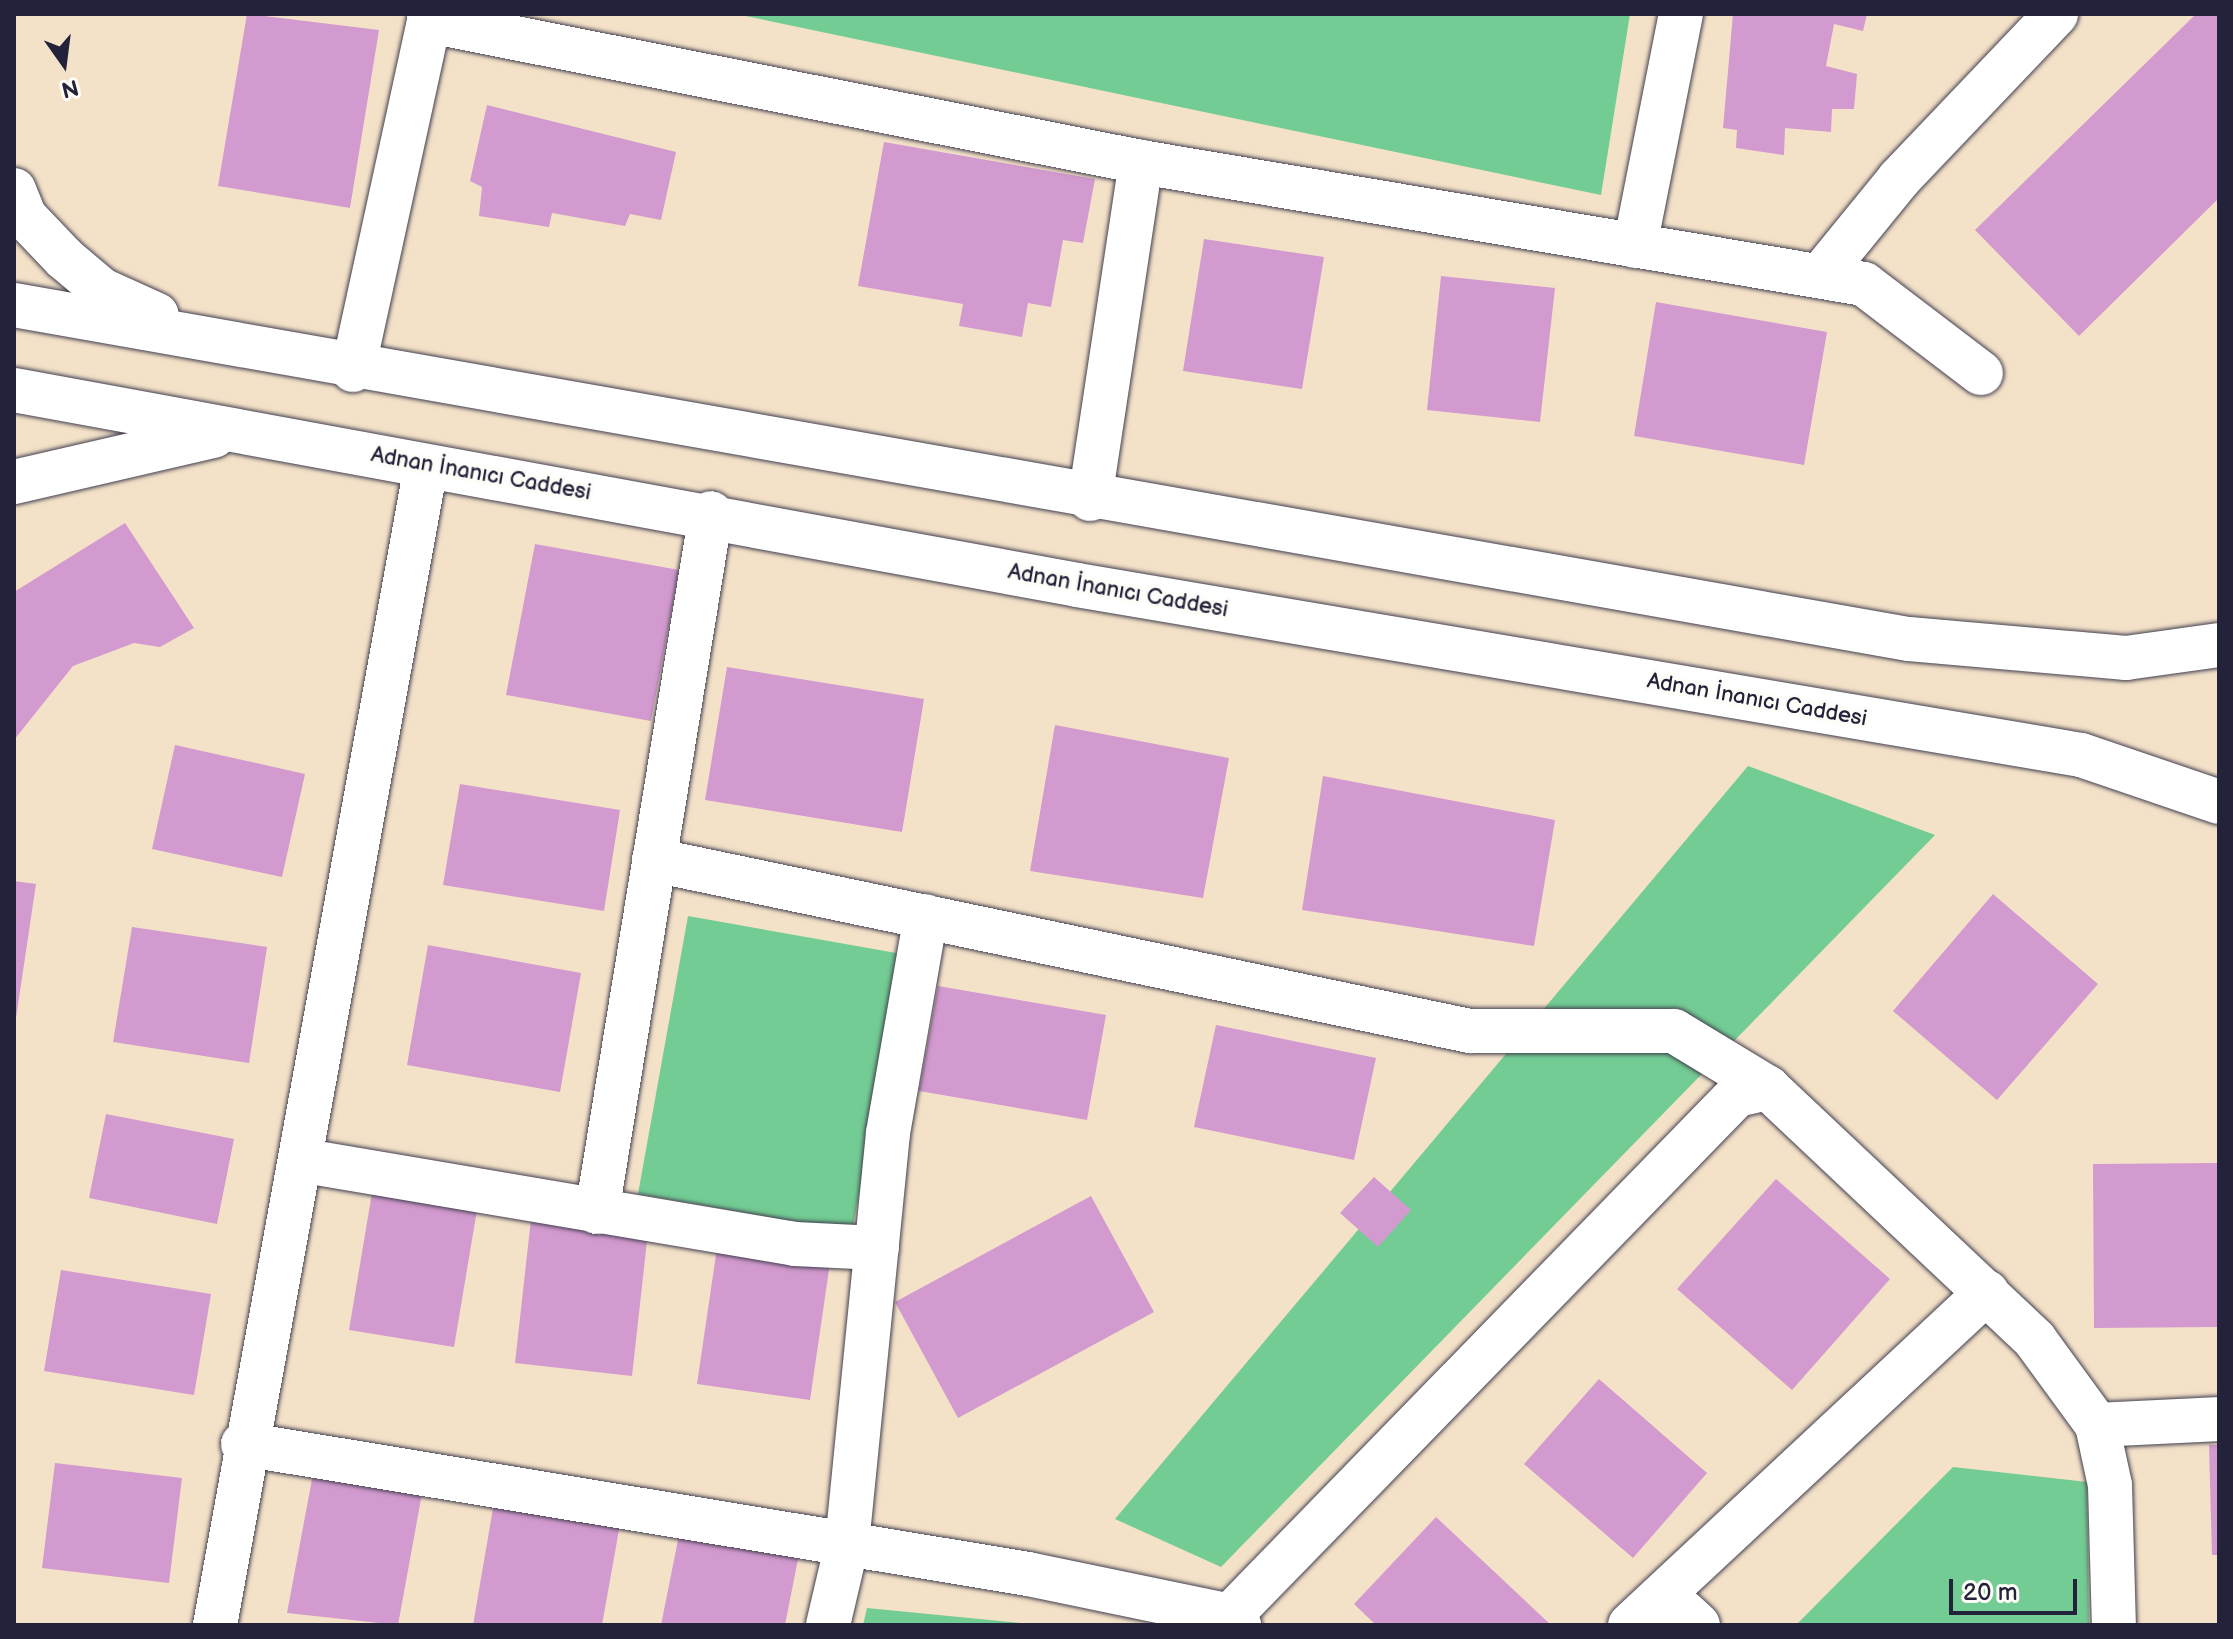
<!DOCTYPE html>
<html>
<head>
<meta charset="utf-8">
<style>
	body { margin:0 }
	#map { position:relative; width:2233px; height:1639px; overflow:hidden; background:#f4e2c8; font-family:"Balsamiq Sans",sans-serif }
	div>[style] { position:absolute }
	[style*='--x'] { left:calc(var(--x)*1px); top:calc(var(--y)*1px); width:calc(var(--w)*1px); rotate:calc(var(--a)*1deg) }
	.green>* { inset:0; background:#73cc93 }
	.building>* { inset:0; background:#d29ace }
	.roads { filter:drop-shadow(0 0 2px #423f50) drop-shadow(0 0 2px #423f50) }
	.street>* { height:44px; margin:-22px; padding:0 22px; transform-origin:22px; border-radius:22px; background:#fff }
	.secondary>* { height:44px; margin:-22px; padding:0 22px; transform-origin:22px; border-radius:22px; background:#fff }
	span { translate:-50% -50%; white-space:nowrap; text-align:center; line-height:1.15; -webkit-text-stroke:7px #fdfcf7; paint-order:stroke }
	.street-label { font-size:22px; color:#22223b }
	.frame { position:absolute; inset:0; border:16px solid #22223b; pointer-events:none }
	.north { position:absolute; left:24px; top:24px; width:80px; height:80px; -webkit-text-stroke:6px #fdfcf7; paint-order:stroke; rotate:166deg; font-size:22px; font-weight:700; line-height:32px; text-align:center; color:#22223b }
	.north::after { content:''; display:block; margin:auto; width:28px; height:36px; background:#22223b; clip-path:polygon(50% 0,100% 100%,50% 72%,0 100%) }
	.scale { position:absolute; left:1949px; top:1579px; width:128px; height:36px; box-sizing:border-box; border:4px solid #22223b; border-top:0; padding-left:10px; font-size:24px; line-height:28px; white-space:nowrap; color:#22223b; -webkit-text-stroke:6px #fdfcf7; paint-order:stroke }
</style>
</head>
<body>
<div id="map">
	<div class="green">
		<i style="clip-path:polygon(736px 14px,1630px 14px,1601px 195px)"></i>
		<i style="clip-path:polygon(1748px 766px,1935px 835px,1221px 1567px,1115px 1519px)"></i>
		<i style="clip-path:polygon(688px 916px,902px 954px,852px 1232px,638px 1194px)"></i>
		<i style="clip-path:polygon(1953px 1467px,2087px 1482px,2089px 1625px,1796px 1625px)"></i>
		<i style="clip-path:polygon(867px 1608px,1042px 1625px,863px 1625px)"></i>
	</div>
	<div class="building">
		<i style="clip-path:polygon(247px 14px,379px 30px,350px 208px,218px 186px)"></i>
		<i style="clip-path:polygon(1733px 14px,1867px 14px,1863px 31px,1834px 24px,1826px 66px,1857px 74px,1854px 109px,1832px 109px,1831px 132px,1785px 128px,1784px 155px,1736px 148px,1737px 130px,1723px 128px)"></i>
		<i style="clip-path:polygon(2196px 14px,2219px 14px,2219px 198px,2079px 336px,1975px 230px)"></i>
		<i style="clip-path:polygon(487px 105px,676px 152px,661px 220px,630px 214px,625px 226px,552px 213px,549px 227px,479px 216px,482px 187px,470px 181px)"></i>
		<i style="clip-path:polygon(884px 142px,1095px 179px,1083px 243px,1063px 240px,1051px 307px,1028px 303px,1022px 337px,959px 326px,963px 304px,858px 286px)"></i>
		<i style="clip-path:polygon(1204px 239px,1324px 257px,1302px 389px,1183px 371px)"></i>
		<i style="clip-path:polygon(1441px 276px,1555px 288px,1540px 422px,1427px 410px)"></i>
		<i style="clip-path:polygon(1656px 302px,1827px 332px,1804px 465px,1634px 436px)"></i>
		<i style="clip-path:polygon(125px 523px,194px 628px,160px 647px,134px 643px,73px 666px,14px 740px,14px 592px)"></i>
		<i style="clip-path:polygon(535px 544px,679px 570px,651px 721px,506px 695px)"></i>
		<i style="clip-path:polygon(727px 667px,924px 699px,902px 832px,705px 800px)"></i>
		<i style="clip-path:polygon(1055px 725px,1229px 758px,1203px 898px,1030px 871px)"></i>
		<i style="clip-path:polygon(175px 745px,305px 774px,282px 877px,152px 849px)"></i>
		<i style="clip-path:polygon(1323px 776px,1555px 820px,1534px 946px,1302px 910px)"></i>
		<i style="clip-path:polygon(460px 784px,620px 810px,604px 911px,443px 885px)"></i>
		<i style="clip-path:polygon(14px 881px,36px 884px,16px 1018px,14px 1018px)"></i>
		<i style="clip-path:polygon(1993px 894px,2098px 984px,1997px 1100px,1893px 1011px)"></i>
		<i style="clip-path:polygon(132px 927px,267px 947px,249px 1063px,113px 1042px)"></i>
		<i style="clip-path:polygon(428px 945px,581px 973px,560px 1092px,407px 1065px)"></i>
		<i style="clip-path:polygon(938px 986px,1106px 1015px,1087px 1120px,919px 1091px)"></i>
		<i style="clip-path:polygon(1216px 1025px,1376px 1058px,1354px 1160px,1194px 1127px)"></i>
		<i style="clip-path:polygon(106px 1114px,234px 1139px,217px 1224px,89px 1198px)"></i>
		<i style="clip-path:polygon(2219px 1163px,2219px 1327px,2094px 1328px,2093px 1164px)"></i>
		<i style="clip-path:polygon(1374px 1177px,1411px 1210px,1378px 1247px,1340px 1213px)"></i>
		<i style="clip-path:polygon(1776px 1179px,1890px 1279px,1792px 1390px,1677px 1289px)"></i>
		<i style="clip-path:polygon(374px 1181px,479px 1198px,454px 1347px,349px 1330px)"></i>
		<i style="clip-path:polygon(1091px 1196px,1154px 1312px,958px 1418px,895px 1302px)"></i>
		<i style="clip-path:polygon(532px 1210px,649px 1223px,632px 1376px,515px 1363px)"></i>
		<i style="clip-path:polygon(718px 1241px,831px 1256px,810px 1400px,697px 1384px)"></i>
		<i style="clip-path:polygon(61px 1270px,211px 1294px,194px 1395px,44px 1371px)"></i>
		<i style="clip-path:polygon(1599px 1379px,1707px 1473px,1633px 1558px,1524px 1464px)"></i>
		<i style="clip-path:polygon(2209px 1445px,2219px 1445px,2219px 1555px,2212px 1555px)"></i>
		<i style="clip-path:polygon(316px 1458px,425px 1477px,398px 1625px,287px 1613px)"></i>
		<i style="clip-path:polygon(55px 1463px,182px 1478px,169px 1583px,42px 1568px)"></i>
		<i style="clip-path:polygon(496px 1491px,622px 1513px,602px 1625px,473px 1625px)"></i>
		<i style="clip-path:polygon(1436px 1517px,1551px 1625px,1376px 1625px,1354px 1604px)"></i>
		<i style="clip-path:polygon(681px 1525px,800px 1549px,785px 1625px,661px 1625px)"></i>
	</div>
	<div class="roads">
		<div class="street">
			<i style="--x:1635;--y:246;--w:237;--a:-78.8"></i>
			<i style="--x:1820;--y:276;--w:125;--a:-50.8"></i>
			<i style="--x:1899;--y:179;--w:228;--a:-46.4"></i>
			<i style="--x:353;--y:370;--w:357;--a:-77.7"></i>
			<i style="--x:429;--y:21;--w:726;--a:11.2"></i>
			<i style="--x:1141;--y:162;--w:733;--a:9.58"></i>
			<i style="--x:1864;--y:284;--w:147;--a:37.3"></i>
			<i style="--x:1090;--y:499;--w:341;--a:-81.4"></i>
			<i style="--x:654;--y:860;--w:834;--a:11.84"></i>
			<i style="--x:1470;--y:1031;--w:204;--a:0"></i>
			<i style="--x:1674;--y:1031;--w:110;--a:31.2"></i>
			<i style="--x:305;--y:1161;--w:497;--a:9.6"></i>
			<i style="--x:795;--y:1244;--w:82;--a:2.8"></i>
			<i style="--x:597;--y:1212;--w:708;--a:-80.74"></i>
			<i style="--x:2097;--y:1425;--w:122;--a:-2.8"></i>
			<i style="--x:243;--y:1444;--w:796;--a:9.4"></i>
			<i style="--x:1028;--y:1574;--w:206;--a:11.7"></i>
			<i style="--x:1230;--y:1616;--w:13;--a:45"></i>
			<i style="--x:1664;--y:1594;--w:46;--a:42.4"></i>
			<i style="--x:215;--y:1625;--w:1178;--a:-79.68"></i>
			<i style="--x:828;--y:1625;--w:83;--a:-76.8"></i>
			<i style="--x:847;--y:1544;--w:413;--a:-84.3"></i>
			<i style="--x:888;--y:1133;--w:220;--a:-80.1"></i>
			<i style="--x:1221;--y:1625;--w:740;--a:-45.77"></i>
			<i style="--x:1737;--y:1095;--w:32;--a:-13"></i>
			<i style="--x:1768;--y:1088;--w:367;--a:43.3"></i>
			<i style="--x:2035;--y:1340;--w:105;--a:53.9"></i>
			<i style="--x:2097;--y:1425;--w:61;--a:77.8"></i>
			<i style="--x:2110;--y:1485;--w:140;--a:88.4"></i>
			<i style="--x:1630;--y:1625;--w:488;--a:-43"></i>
		</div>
		<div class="secondary">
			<i style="--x:14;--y:190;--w:29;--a:68"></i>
			<i style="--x:25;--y:217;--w:57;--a:46.4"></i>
			<i style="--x:64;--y:258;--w:50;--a:40.1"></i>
			<i style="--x:102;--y:290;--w:60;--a:24.4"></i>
			<i style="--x:14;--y:305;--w:1924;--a:10"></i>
			<i style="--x:1909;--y:639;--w:218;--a:5"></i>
			<i style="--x:2126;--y:658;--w:94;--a:-8"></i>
			<i style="--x:14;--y:390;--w:1081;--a:10.39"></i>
			<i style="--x:1077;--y:585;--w:1018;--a:9.61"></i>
			<i style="--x:2081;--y:755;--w:146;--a:18.8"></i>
			<i style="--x:14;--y:482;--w:205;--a:-13"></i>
		</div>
	</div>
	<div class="street-label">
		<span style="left:481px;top:474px;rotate:10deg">Adnan İnanıcı Caddesi</span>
		<span style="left:1118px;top:591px;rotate:10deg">Adnan İnanıcı Caddesi</span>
		<span style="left:1757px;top:700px;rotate:10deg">Adnan İnanıcı Caddesi</span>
	</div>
	<div class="frame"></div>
	<div class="north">N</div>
	<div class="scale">20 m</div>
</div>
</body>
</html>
